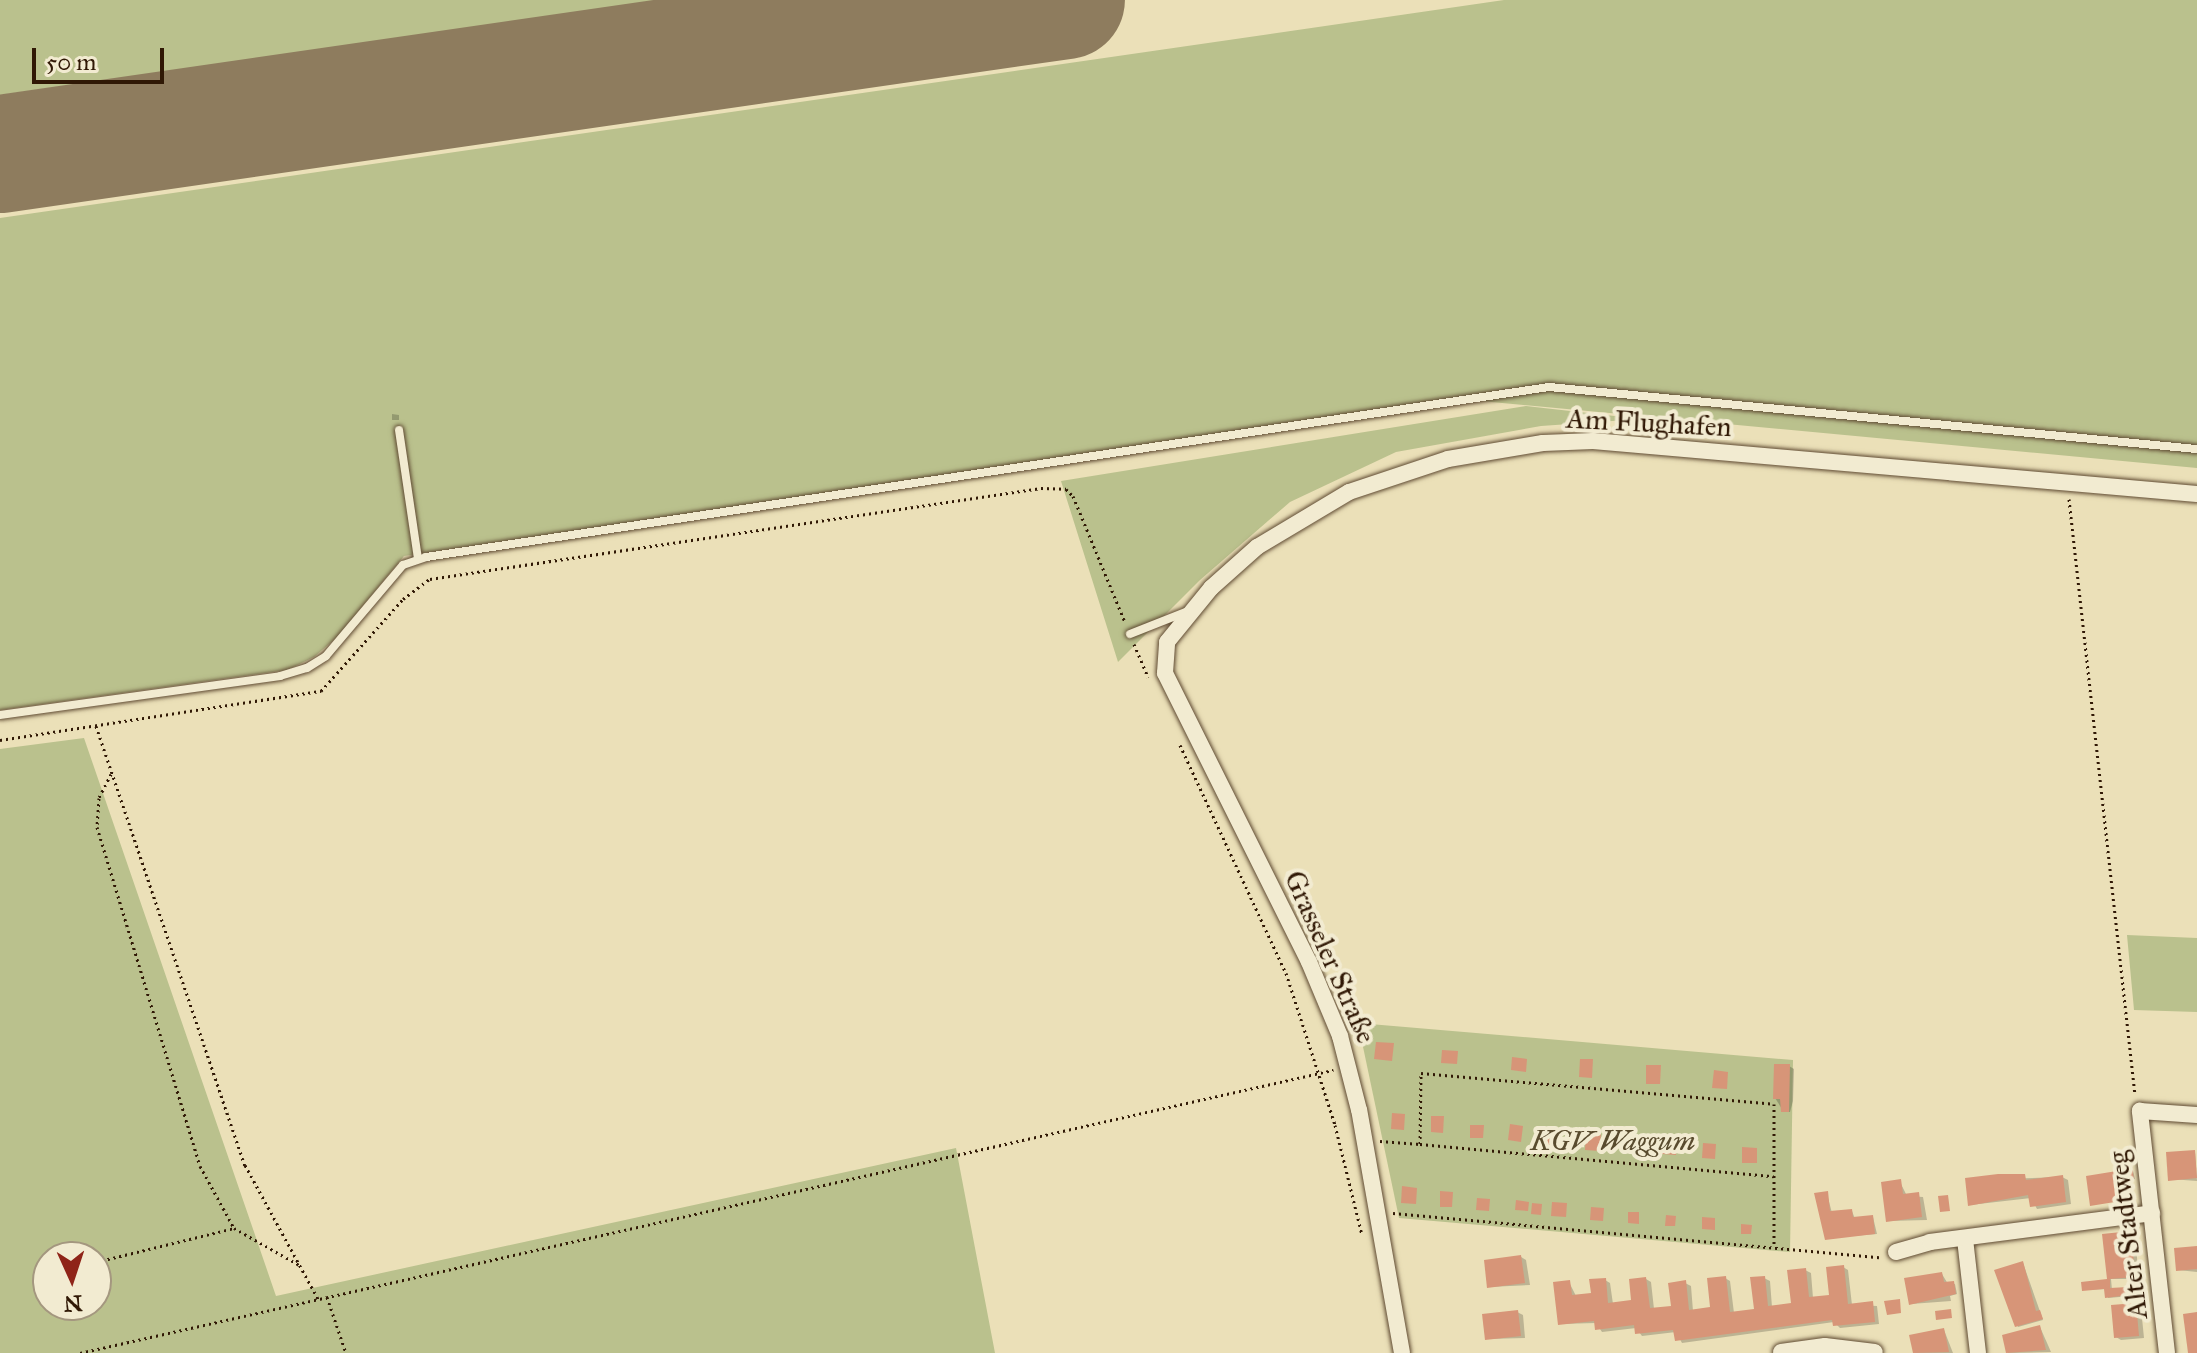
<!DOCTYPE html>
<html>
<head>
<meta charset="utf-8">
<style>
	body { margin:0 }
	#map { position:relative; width:2197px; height:1353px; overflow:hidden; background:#ebe0b8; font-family:"IM FELL Great Primer",serif }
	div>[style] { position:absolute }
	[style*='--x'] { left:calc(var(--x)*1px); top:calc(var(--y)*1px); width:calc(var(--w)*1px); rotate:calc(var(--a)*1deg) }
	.green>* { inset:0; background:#bac18d }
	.shadow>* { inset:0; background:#0003 }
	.runway>* { height:118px; margin:-59px; padding:0 59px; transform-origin:59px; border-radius:59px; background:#8e7c5e }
	.building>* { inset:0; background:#d79578 }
	.path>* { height:3px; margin-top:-1.5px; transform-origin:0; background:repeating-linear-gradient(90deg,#301805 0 2px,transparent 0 6px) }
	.roads { filter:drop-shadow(0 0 2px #5f4a32) drop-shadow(0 0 2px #5f4a32) }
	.service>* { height:8px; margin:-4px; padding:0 4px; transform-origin:4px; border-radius:4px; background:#f2ebd1 }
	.minor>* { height:16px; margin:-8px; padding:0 8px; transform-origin:8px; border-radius:8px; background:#f2ebd1 }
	span { translate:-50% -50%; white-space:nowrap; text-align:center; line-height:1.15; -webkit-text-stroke:8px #f2ebd1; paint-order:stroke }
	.street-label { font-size:28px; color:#301805 }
	.park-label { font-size:28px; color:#594b2e; font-style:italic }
	.north { position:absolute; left:32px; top:1241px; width:80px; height:80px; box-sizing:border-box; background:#f2ebd1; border:2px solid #a4977f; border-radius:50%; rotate:177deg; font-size:22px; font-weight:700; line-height:32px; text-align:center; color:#301805 }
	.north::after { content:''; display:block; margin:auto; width:28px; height:36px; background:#8f2418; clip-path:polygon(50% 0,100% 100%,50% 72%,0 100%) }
	.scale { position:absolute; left:32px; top:48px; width:132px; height:36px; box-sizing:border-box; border:4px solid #301805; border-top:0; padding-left:10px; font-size:24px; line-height:28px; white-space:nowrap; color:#301805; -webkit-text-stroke:6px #f2ebd1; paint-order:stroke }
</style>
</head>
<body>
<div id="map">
	<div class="green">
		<i style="clip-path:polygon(0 0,665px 0,0 95px)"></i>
		<i style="clip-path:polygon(1504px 0,2197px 0,2197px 468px,1460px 399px,404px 556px,336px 638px,314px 657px,287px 670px,0 710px,0 218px)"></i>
		<i style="clip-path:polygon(1526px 406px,1641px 419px,1541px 426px,1396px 452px,1290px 502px,1200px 580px,1118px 662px,1061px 481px)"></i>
		<i style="clip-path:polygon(evenodd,84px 738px,276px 1296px,956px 1148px,995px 1353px,0 1353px,0 749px,84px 738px,48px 1257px,96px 1257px,96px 1305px,48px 1305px,48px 1257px)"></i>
		<i style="clip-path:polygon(2127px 935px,2197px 938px,2197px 1012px,2134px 1010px)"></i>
		<i style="clip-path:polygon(1358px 1023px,1793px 1060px,1790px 1252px,1399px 1218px)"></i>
	</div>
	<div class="shadow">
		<i style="clip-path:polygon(392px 414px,399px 415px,399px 420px,392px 420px)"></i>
		<i style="clip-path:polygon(1789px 1066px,1794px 1069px,1793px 1101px,1790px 1112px,1784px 1112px,1775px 1098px)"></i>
		<i style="clip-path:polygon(2195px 1152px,2197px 1181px,2170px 1179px)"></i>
		<i style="clip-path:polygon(2131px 1162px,2135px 1179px,2126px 1181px,2128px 1200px,2092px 1204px)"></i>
		<i style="clip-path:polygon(2062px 1177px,2068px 1180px,2071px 1204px,2037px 1209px,2031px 1198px,1970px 1205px,1967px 1180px)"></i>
		<i style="clip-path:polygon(1900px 1182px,1907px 1196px,1923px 1197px,1927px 1220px,1888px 1221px)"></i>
		<i style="clip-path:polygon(1827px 1194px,1832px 1213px,1852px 1211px,1855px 1219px,1873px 1217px,1877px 1234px,1826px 1238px)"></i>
		<i style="clip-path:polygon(2130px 1233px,2135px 1236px,2139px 1279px,2111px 1279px,2112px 1290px,2128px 1289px,2131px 1296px,2108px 1298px,2106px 1289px,2084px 1290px,2109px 1281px)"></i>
		<i style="clip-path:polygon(2197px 1248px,2197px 1272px,2178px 1270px)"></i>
		<i style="clip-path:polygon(1521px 1257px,1526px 1260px,1530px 1285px,1489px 1287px)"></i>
		<i style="clip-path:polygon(2023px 1263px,2043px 1320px,2018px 1327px,1997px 1271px)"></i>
		<i style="clip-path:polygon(1843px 1267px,1848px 1270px,1852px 1305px,1877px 1306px,1879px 1324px,1840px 1328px,1834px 1322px,1682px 1343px,1676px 1332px,1642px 1336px,1636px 1328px,1602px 1332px,1596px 1323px,1560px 1324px,1569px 1282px,1576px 1296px,1593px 1295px,1605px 1280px,1610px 1283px,1613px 1304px,1633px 1302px,1646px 1279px,1651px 1282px,1654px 1309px,1673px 1307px,1685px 1283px,1691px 1286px,1693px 1311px,1712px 1309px,1725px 1278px,1730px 1281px,1734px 1313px,1756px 1311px,1764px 1278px,1770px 1281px,1772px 1307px,1793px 1305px,1805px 1270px,1811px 1273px,1813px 1298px,1831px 1296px)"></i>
		<i style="clip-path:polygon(1942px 1274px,1948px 1284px,1955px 1284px,1957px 1294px,1950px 1296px,1951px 1301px,1911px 1304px)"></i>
		<i style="clip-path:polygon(2136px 1305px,2141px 1308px,2144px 1338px,2121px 1340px,2116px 1337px)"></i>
		<i style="clip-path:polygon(1517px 1312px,1523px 1315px,1525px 1338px,1487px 1339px)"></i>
		<i style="clip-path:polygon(2040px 1327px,2051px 1352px,2008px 1353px,2004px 1336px)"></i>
		<i style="clip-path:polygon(1944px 1330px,1953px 1353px,1915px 1353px,1912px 1336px)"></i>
	</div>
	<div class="runway">
		<i style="--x:0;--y:154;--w:1077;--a:-8.22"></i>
	</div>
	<div class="building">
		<i style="clip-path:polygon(1376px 1042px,1394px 1043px,1392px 1061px,1374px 1059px)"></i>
		<i style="clip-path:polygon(1442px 1050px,1458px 1051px,1457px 1064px,1441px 1063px)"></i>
		<i style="clip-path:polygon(1512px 1057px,1527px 1059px,1526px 1072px,1511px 1070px)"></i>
		<i style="clip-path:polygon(1580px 1059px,1593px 1059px,1592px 1078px,1579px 1077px)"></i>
		<i style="clip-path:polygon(1774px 1064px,1790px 1064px,1789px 1112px,1781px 1112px,1780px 1099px,1773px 1099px)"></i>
		<i style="clip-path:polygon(1646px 1065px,1661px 1065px,1660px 1084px,1646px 1084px)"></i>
		<i style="clip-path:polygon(1714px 1070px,1728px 1072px,1727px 1089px,1712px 1088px)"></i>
		<i style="clip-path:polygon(1392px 1113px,1405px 1114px,1404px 1130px,1391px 1129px)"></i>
		<i style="clip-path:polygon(1431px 1116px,1444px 1116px,1443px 1133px,1431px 1132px)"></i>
		<i style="clip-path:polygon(1510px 1124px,1523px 1126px,1521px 1142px,1508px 1140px)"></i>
		<i style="clip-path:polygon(1470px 1125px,1484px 1125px,1483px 1138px,1470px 1138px)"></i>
		<i style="clip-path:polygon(1547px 1129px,1560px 1129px,1560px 1146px,1547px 1145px)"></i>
		<i style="clip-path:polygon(1586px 1130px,1601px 1131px,1600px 1151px,1585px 1150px)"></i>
		<i style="clip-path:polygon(1626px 1136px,1639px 1137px,1638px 1152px,1625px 1151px)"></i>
		<i style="clip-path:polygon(1663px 1139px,1677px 1140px,1676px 1155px,1662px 1154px)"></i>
		<i style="clip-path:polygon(1703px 1143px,1716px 1144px,1715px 1159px,1702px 1158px)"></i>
		<i style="clip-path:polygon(1742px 1147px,1757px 1148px,1757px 1163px,1742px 1163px)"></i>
		<i style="clip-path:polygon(2195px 1150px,2197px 1178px,2168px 1181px,2166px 1152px)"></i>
		<i style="clip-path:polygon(2131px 1160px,2134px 1179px,2124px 1180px,2127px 1200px,2090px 1206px,2086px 1176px,2123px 1170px,2122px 1161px)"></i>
		<i style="clip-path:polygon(1998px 1174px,2025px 1174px,2026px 1180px,2063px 1175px,2066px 1202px,2030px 1207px,2028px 1195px,1968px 1206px,1965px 1178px)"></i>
		<i style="clip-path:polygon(1901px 1179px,1903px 1194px,1919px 1192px,1922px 1217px,1886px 1222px,1881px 1182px)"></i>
		<i style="clip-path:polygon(1402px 1186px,1417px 1188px,1416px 1204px,1401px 1203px)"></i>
		<i style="clip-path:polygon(1440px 1191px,1453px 1192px,1452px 1207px,1440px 1207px)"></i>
		<i style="clip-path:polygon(1828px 1191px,1830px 1211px,1852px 1209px,1853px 1217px,1873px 1215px,1875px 1234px,1825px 1240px,1814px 1193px)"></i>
		<i style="clip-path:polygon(1948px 1195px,1950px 1211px,1940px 1212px,1938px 1196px)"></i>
		<i style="clip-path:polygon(1477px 1198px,1490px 1199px,1489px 1211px,1476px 1210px)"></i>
		<i style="clip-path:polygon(1516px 1200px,1529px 1202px,1528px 1211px,1515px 1210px)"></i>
		<i style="clip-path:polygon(1552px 1202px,1567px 1203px,1566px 1217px,1551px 1216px)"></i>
		<i style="clip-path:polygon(1532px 1203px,1542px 1204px,1541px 1215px,1531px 1214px)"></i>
		<i style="clip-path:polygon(1591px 1207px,1604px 1208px,1603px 1221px,1590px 1220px)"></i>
		<i style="clip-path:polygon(1628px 1212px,1639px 1212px,1639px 1224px,1628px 1223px)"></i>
		<i style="clip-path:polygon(1666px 1215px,1676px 1216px,1675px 1226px,1665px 1226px)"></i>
		<i style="clip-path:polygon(1702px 1217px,1715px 1218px,1715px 1230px,1702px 1229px)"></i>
		<i style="clip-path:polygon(1741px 1224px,1752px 1225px,1751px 1234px,1741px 1234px)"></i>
		<i style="clip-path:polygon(2131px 1231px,2135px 1277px,2110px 1279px,2110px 1288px,2128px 1287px,2129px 1295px,2105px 1298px,2104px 1289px,2082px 1291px,2081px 1282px,2107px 1279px,2102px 1234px)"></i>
		<i style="clip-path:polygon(2197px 1246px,2197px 1269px,2176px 1271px,2174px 1248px)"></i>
		<i style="clip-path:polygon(1521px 1255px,1525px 1283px,1487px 1288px,1484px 1260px)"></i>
		<i style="clip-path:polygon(2023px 1261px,2036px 1311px,2040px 1310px,2043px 1319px,2015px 1327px,1994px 1270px)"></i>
		<i style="clip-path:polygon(1844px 1265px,1848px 1304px,1873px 1301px,1875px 1322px,1833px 1326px,1832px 1320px,1675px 1341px,1673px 1330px,1635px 1334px,1634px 1325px,1595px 1330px,1594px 1321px,1558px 1325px,1553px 1282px,1570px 1280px,1572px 1295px,1591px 1293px,1589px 1279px,1606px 1278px,1608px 1303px,1631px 1300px,1629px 1279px,1646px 1277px,1650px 1308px,1671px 1306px,1668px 1283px,1686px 1280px,1689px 1310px,1710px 1307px,1707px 1278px,1726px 1276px,1730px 1312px,1754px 1309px,1750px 1277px,1765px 1276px,1768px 1306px,1791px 1303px,1787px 1270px,1806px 1268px,1809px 1297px,1829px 1295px,1826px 1267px)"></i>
		<i style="clip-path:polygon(1942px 1272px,1944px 1282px,1954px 1281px,1956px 1294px,1909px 1305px,1904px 1278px)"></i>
		<i style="clip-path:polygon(1900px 1299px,1901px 1313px,1887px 1315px,1884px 1301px)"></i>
		<i style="clip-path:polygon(2136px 1303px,2139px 1336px,2114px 1338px,2111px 1305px)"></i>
		<i style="clip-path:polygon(1951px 1309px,1952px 1318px,1936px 1320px,1935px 1311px)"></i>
		<i style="clip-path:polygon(1518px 1310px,1521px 1336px,1485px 1340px,1482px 1314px)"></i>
		<i style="clip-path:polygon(2197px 1312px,2197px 1353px,2188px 1353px,2183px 1314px)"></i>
		<i style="clip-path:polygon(2040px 1325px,2046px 1350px,2006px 1353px,2002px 1335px)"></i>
		<i style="clip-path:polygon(1944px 1328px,1949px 1352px,1913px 1353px,1909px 1335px)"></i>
	</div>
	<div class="path">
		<i style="--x:2069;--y:499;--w:600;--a:83.68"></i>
		<i style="--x:1134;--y:644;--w:36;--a:67"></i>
		<i style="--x:96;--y:726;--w:464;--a:71.3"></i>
		<i style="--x:245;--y:1165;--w:153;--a:61.4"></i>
		<i style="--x:0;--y:740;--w:325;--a:-8.7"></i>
		<i style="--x:321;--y:691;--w:123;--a:-48.3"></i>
		<i style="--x:403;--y:599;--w:34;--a:-37"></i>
		<i style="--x:430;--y:579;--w:618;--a:-8.47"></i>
		<i style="--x:1041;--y:488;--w:25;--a:2"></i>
		<i style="--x:1066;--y:489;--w:10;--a:45"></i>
		<i style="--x:1073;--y:496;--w:136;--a:67.6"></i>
		<i style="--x:1180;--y:745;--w:251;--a:65.1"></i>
		<i style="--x:1286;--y:973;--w:160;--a:72.1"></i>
		<i style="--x:1335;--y:1125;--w:113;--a:76.2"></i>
		<i style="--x:111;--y:774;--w:27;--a:117"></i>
		<i style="--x:99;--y:798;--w:29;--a:94"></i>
		<i style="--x:97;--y:827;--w:354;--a:73.1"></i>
		<i style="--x:200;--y:1166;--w:71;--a:61.3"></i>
		<i style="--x:234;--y:1228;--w:75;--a:29.6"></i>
		<i style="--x:1380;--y:1141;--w:40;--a:4.3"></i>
		<i style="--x:1420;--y:1144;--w:71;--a:-89.2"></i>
		<i style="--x:1421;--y:1073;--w:354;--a:5"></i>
		<i style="--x:1774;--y:1104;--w:143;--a:90"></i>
		<i style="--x:1420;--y:1144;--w:355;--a:5.2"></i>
		<i style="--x:1393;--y:1213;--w:488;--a:5.2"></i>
		<i style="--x:96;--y:1262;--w:142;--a:-13.8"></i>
		<i style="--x:327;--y:1297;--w:59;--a:71.3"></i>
		<i style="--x:80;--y:1353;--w:1285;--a:-12.73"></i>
	</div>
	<div class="roads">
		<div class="service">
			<i style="--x:399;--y:430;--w:130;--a:81.6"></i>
			<i style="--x:1130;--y:634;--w:66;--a:-21.5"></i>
			<i style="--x:0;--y:715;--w:283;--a:-7.9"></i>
			<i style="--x:280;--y:676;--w:28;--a:-17"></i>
			<i style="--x:307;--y:668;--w:22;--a:-32"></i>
			<i style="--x:326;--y:656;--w:119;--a:-49.8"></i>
			<i style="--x:403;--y:565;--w:24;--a:-19"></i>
			<i style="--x:426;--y:557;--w:1136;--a:-8.61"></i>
			<i style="--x:1549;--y:387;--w:651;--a:5.47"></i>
		</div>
		<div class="minor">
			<i style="--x:1965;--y:1239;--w:115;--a:83.5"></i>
			<i style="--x:1896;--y:1252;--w:35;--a:-16"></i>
			<i style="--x:1930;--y:1242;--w:224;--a:-7.4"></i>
			<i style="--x:1781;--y:1352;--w:44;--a:-7.8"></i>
			<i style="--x:1825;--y:1346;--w:50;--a:6.8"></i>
			<i style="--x:1402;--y:1353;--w:247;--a:-100"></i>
			<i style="--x:1359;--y:1110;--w:76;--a:-104.4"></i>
			<i style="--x:1340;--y:1036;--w:80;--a:-112.7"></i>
			<i style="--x:1309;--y:962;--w:323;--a:-116.5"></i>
			<i style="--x:1165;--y:673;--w:31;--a:-86"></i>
			<i style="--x:1167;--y:642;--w:70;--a:-50.8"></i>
			<i style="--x:1211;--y:588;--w:62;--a:-41.7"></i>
			<i style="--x:1257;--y:547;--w:107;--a:-30.9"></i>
			<i style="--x:1349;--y:492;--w:104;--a:-18.4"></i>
			<i style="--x:1448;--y:459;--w:96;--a:-9.6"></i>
			<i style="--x:1543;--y:443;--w:50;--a:-2.3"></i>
			<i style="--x:1593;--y:441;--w:606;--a:5.01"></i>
			<i style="--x:2167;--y:1353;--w:244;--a:-96.4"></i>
			<i style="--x:2140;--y:1111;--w:57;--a:4"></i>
		</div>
	</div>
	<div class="street-label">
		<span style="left:1649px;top:423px;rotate:3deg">Am Flughafen</span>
		<span style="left:1330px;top:957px;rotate:66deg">Grasseler Straße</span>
		<span style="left:2128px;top:1235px;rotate:-97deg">Alter Stadtweg</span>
	</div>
	<div class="park-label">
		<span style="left:1613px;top:1141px">KGV Waggum</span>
	</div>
	<div class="north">N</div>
	<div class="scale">50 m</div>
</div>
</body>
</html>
